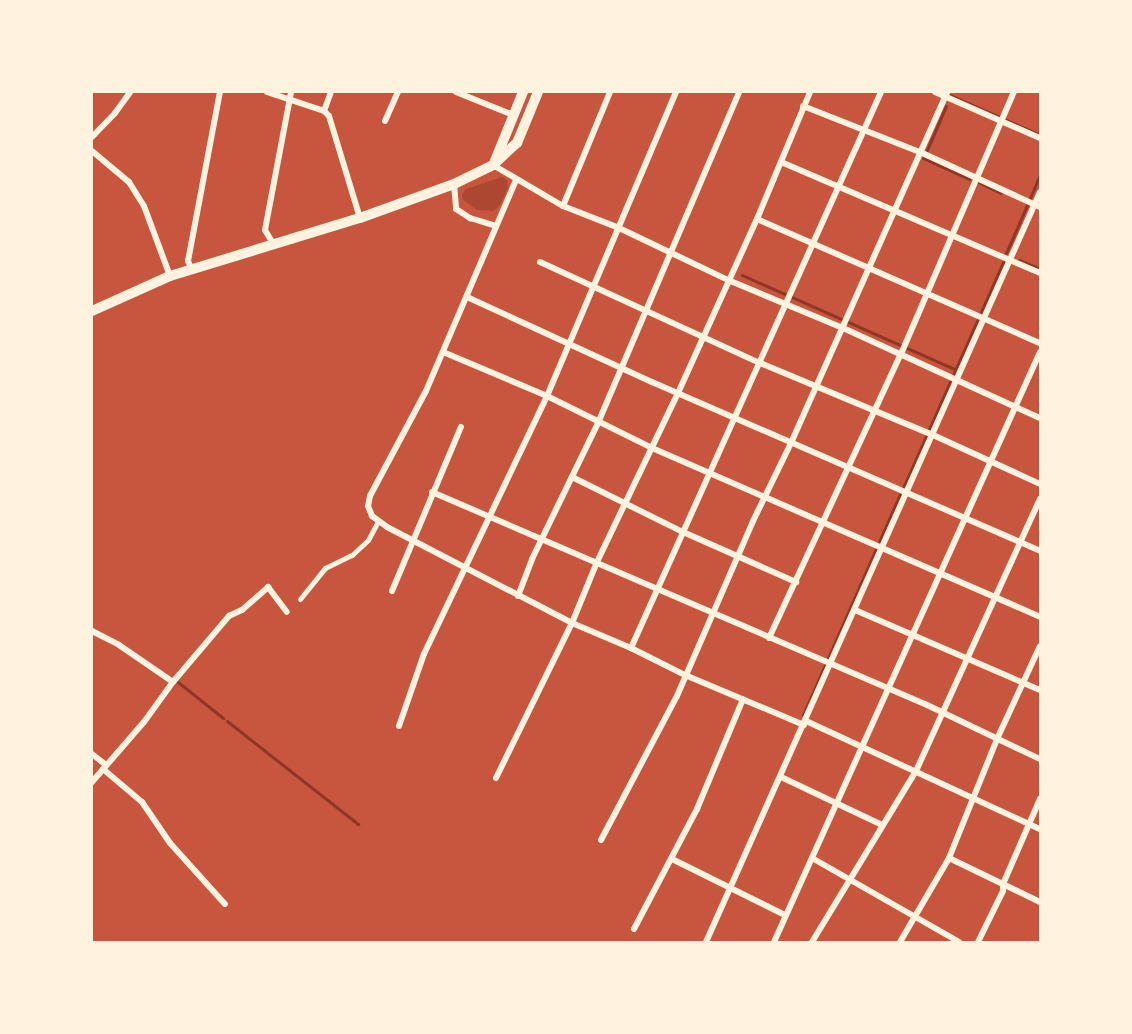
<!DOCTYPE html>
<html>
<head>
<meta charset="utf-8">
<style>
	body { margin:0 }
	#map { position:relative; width:1132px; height:1034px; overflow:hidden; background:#c8553d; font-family:Commissioner,sans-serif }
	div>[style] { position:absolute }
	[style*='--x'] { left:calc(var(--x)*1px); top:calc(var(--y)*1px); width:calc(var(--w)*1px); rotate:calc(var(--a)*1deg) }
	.green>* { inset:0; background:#ae4732 }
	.stream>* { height:3px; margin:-1.5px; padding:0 1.5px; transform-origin:1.5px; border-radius:1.5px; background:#8f3625 }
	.pedestrian>* { height:5px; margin:-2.5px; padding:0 2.5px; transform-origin:2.5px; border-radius:2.5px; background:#fff3e0 }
	.minor>* { height:6px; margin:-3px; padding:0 3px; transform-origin:3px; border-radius:3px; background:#fff3e0 }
	.primary>* { height:10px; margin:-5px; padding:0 5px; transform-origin:5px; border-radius:5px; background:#fff3e0 }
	span { translate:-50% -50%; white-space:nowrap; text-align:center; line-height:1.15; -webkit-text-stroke:6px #fff3e0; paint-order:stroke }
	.frame { position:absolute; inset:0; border:93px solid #fff3e0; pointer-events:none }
</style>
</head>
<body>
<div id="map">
	<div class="green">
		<i style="clip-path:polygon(502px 177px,507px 180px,508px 188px,500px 205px,494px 211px,477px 210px,462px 199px,462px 194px,466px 189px)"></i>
	</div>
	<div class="stream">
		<i style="--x:943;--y:92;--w:106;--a:23.9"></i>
		<i style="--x:927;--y:150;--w:48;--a:-66.6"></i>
		<i style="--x:923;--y:158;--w:51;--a:24.5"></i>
		<i style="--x:978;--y:182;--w:25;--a:26"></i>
		<i style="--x:1030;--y:198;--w:25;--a:-67"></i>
		<i style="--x:1006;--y:253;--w:55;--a:-66.3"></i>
		<i style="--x:1019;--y:260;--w:23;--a:23"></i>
		<i style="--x:742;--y:275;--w:232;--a:23.9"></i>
		<i style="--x:903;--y:488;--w:247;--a:-66.1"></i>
		<i style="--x:178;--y:682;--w:58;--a:38.7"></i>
		<i style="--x:803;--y:715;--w:241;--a:-66.3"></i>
		<i style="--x:227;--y:721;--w:167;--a:38.2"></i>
	</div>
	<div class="pedestrian">
		<i style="--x:300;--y:599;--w:40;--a:-51"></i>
		<i style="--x:325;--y:568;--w:30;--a:-26"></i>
		<i style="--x:352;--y:555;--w:22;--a:-43"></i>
		<i style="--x:368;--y:540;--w:21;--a:-62"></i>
	</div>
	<div class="minor">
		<i style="--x:267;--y:92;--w:60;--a:18.4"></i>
		<i style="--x:324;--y:111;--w:7;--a:45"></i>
		<i style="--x:329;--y:116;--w:107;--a:73.1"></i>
		<i style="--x:456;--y:92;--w:61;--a:22"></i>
		<i style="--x:935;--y:92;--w:115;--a:23.7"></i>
		<i style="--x:803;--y:106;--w:126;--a:21.5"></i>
		<i style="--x:920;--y:152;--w:132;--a:24.6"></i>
		<i style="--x:324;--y:111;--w:20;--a:-70"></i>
		<i style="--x:385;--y:121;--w:32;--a:-66"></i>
		<i style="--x:92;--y:137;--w:33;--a:-46"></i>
		<i style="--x:115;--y:113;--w:26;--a:-54"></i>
		<i style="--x:92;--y:151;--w:48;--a:40"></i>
		<i style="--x:129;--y:182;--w:28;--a:58"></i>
		<i style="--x:144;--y:206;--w:75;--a:69.6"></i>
		<i style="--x:781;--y:162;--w:282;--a:23.2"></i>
		<i style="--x:493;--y:165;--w:81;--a:30.4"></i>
		<i style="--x:563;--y:206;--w:60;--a:21.4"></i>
		<i style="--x:619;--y:228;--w:121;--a:25.5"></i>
		<i style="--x:728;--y:280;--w:125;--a:22.7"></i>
		<i style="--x:843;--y:328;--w:217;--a:24.6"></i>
		<i style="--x:516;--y:180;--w:229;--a:113.1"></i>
		<i style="--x:426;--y:391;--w:119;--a:118.1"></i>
		<i style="--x:370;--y:496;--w:10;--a:101"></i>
		<i style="--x:368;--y:506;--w:11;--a:68"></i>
		<i style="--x:372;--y:516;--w:19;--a:36"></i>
		<i style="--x:387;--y:527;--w:208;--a:27.4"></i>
		<i style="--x:572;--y:623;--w:64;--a:23"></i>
		<i style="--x:631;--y:648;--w:60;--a:26.6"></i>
		<i style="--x:685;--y:675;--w:129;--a:22.8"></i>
		<i style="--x:454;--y:184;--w:25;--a:85"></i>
		<i style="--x:456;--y:209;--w:17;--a:33"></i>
		<i style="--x:470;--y:218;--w:27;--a:17"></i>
		<i style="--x:563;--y:206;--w:123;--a:-67.6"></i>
		<i style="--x:757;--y:219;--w:309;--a:23.7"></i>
		<i style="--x:274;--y:245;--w:17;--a:-121"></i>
		<i style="--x:265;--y:230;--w:140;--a:-79.3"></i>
		<i style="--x:540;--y:262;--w:242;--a:24.7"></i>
		<i style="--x:760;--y:363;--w:187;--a:22.6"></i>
		<i style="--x:933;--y:435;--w:118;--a:24.6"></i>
		<i style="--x:192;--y:270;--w:10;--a:-114"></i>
		<i style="--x:188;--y:261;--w:172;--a:-79.3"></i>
		<i style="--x:467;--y:297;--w:204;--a:24.7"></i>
		<i style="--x:652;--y:382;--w:423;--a:23.5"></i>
		<i style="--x:443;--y:352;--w:113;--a:22.9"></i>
		<i style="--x:547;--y:396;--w:117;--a:26.3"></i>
		<i style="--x:652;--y:448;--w:423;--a:23.5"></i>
		<i style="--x:572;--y:477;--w:124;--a:26.4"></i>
		<i style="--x:683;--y:532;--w:124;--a:23.9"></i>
		<i style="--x:432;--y:492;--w:537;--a:23.27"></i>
		<i style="--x:925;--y:704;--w:127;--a:25.6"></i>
		<i style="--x:392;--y:591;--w:178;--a:-67.2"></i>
		<i style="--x:518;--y:596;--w:40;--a:-69"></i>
		<i style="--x:532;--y:559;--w:151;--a:-64.1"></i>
		<i style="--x:598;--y:423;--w:360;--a:-66.9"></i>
		<i style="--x:855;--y:610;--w:202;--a:23.4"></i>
		<i style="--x:92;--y:631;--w:30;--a:27"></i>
		<i style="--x:119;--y:645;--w:65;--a:34.4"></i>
		<i style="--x:769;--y:638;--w:313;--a:-65.1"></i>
		<i style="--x:901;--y:354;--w:285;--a:-66.7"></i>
		<i style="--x:631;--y:648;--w:610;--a:-65.79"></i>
		<i style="--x:806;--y:721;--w:258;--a:24.8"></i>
		<i style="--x:399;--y:726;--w:76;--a:-70.9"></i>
		<i style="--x:424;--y:654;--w:286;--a:-64.5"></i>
		<i style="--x:547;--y:396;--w:330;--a:-67"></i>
		<i style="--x:92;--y:754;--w:18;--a:38"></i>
		<i style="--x:103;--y:769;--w:51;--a:40.2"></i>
		<i style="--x:142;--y:802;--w:50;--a:55.7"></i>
		<i style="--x:170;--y:843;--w:82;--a:48"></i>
		<i style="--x:781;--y:777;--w:112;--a:25.4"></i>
		<i style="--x:496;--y:778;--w:173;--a:-63.9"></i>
		<i style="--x:572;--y:623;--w:66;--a:-67.7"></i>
		<i style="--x:597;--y:562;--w:187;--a:-64.4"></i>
		<i style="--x:678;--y:393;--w:191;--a:-65.6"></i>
		<i style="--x:757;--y:219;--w:138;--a:-67.3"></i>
		<i style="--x:92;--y:782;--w:79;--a:-49.1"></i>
		<i style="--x:144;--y:722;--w:49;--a:-54.1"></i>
		<i style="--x:173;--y:682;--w:87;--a:-49.7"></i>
		<i style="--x:229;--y:616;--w:14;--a:-25"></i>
		<i style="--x:242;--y:610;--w:35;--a:-41"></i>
		<i style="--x:268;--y:587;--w:31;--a:53"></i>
		<i style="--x:601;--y:840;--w:163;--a:-62.2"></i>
		<i style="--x:677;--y:696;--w:191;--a:-66.5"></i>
		<i style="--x:753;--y:521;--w:87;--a:-64"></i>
		<i style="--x:791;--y:443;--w:384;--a:-66"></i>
		<i style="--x:812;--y:858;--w:169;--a:29.7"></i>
		<i style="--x:949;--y:858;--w:101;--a:25.8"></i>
		<i style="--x:672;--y:859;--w:126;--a:26.4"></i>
		<i style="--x:634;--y:929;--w:136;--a:-62.3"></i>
		<i style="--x:697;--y:809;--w:119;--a:-67.3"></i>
		<i style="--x:706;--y:942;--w:821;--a:-65.99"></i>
		<i style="--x:774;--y:942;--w:647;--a:-65.73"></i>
		<i style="--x:812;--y:942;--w:200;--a:-58.7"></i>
		<i style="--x:916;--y:771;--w:299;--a:-65.5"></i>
		<i style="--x:900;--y:942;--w:97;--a:-59.7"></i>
		<i style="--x:949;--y:858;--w:128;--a:-68"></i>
		<i style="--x:997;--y:739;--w:102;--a:-65.2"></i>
		<i style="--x:978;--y:942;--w:57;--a:-63.9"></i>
		<i style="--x:1003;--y:891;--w:7;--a:-90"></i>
		<i style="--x:1003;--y:884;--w:93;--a:-66.5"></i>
	</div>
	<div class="primary">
		<i style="--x:495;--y:161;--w:74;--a:-67.9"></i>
		<i style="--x:92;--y:311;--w:85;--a:-24.2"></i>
		<i style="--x:170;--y:276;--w:199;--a:-17"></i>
		<i style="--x:360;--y:218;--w:100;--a:-19.9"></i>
		<i style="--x:454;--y:184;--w:43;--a:-26"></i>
		<i style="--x:493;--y:165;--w:33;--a:-43"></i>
		<i style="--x:517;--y:143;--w:55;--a:-67.6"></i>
	</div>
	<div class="frame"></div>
</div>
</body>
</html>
